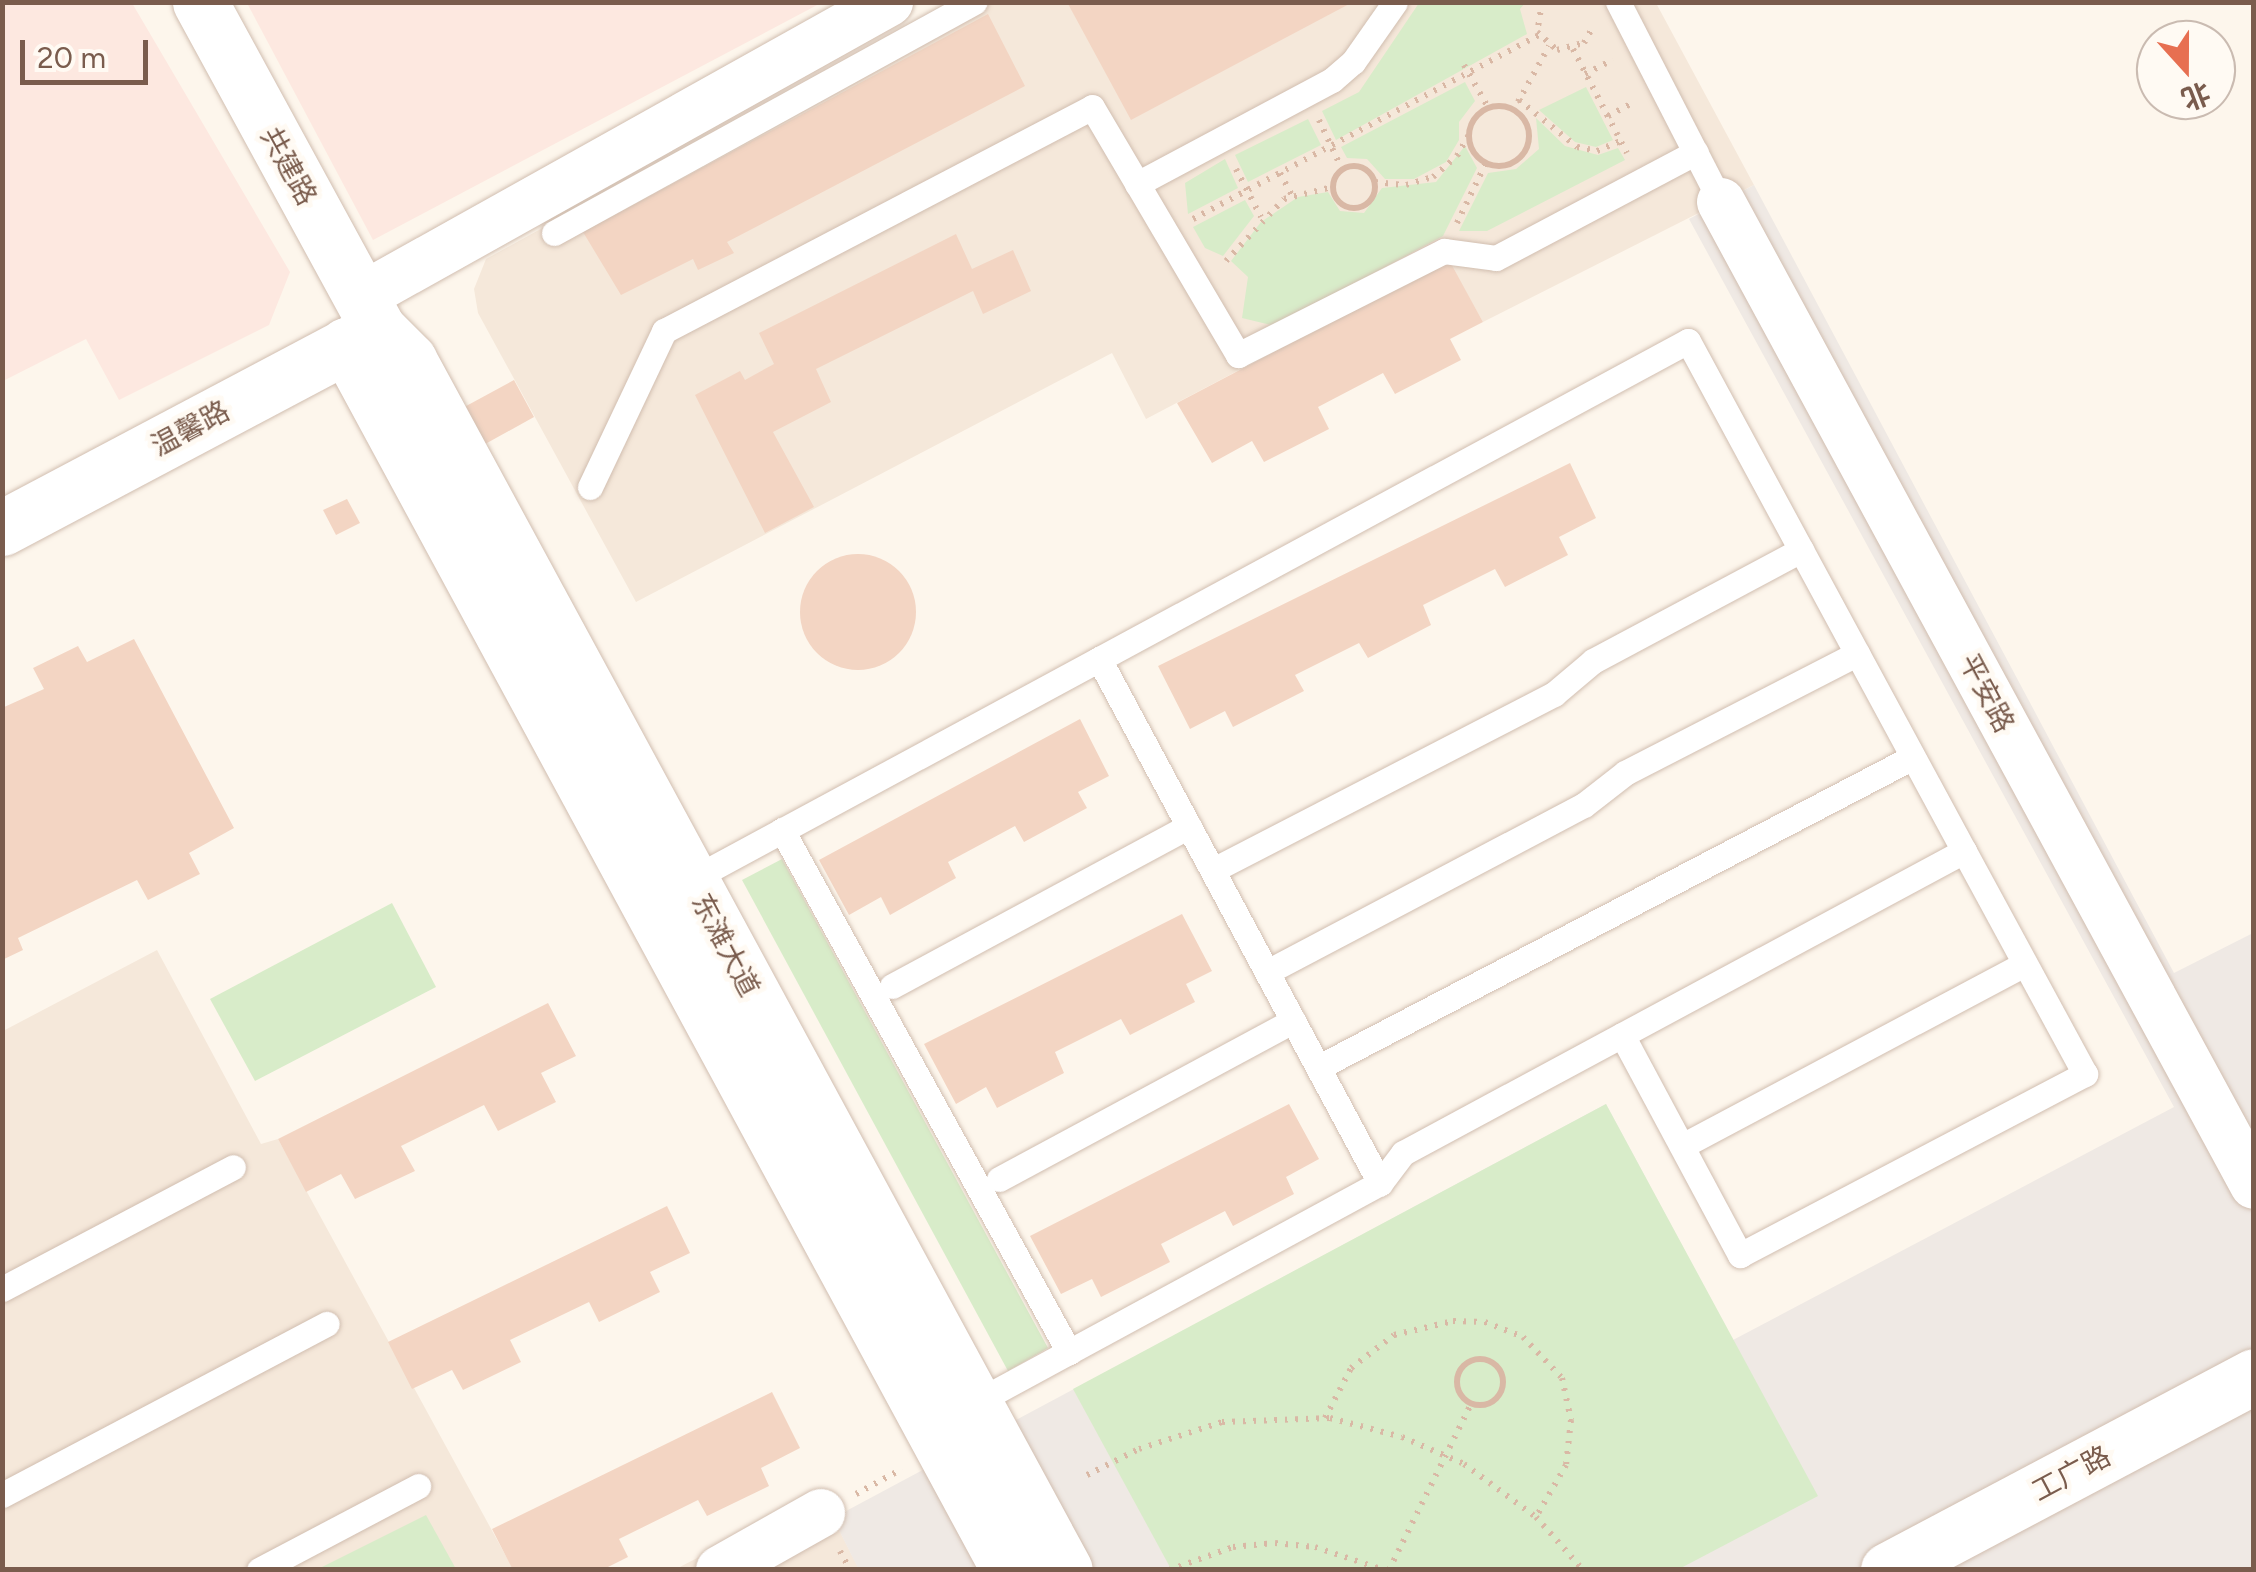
<!DOCTYPE html>
<html>
<head>
<meta charset="utf-8">
<style>
	body { margin:0 }
	#map { position:relative; width:2256px; height:1572px; overflow:hidden; background:#fdf6ec; font-family:Figtree,"Noto Sans SC",sans-serif }
	div>[style] { position:absolute }
	[style*='--x'] { left:calc(var(--x)*1px); top:calc(var(--y)*1px); width:calc(var(--w)*1px); rotate:calc(var(--a)*1deg) }
	.residential>* { inset:0; background:#f5e8da }
	.commercial>* { inset:0; background:#fde8e0 }
	.industrial>* { inset:0; background:#efe9e4 }
	.green>* { inset:0; background:#d8ecc9 }
	.building>* { inset:0; background:#f3d5c3 }
	.round { border-radius:50% }
	.path>* { height:6px; margin-top:-3px; transform-origin:0; background:repeating-linear-gradient(90deg,#d9b8a5 0 2.5px,transparent 0 10.5px) }
	.path>.ring { margin:-3px; padding:0; box-sizing:content-box; background:none; border:6px solid #d9b8a5; border-radius:50% }
	.roads { filter:drop-shadow(0 0 2px #d1beb0) drop-shadow(0 0 2px #d1beb0) }
	.lane>* { height:25px; margin:-12.5px; padding:0 12.5px; transform-origin:12.5px; border-radius:12.5px; background:#fff }
	.street>* { height:48px; margin:-24px; padding:0 24px; transform-origin:24px; border-radius:24px; background:#fff }
	.secondary>* { height:55px; margin:-27.5px; padding:0 27.5px; transform-origin:27.5px; border-radius:27.5px; background:#fff }
	span { translate:-50% -50%; white-space:nowrap; text-align:center; line-height:1.15; -webkit-text-stroke:9px #fffaf3; paint-order:stroke }
	.street-label { font-size:28px; color:#7a5c4d }
	.frame { position:absolute; inset:0; border:5px solid #7a5c4d; pointer-events:none }
	.north { position:absolute; left:2136px; top:20px; width:100px; height:100px; box-sizing:border-box; background:#fffaf3; border:2px solid #cabbb1; border-radius:50%; rotate:159deg; font-size:28px; font-weight:700; line-height:40px; text-align:center; color:#7a5c4d }
	.north::after { content:''; display:block; margin:auto; width:35px; height:45px; background:#e76f51; clip-path:polygon(50% 0,100% 100%,50% 72%,0 100%) }
	.scale { position:absolute; left:20px; top:40px; width:128px; height:45px; box-sizing:border-box; border:5px solid #7a5c4d; border-top:0; padding-left:12px; font-size:30px; line-height:35px; white-space:nowrap; color:#7a5c4d; -webkit-text-stroke:8px #fffaf3; paint-order:stroke }
</style>
</head>
<body>
<div id="map">
	<div class="residential">
		<i style="clip-path:polygon(951px 3px,1656px 3px,1754px 185px,1483px 322px,1448px 260px,1146px 419px,1112px 353px,636px 602px,478px 313px,474px 289px,486px 259px)"></i>
		<i style="clip-path:polygon(157px 950px,261px 1144px,278px 1139px,513px 1569px,3px 1570px,3px 1031px)"></i>
		<i style="clip-path:polygon(821px 1494px,859px 1569px,674px 1570px)"></i>
	</div>
	<div class="commercial">
		<i style="clip-path:polygon(3px 2px,132px 3px,290px 272px,269px 325px,119px 400px,86px 339px,3px 381px)"></i>
		<i style="clip-path:polygon(247px 3px,821px 3px,373px 240px)"></i>
	</div>
	<div class="industrial">
		<i style="clip-path:polygon(1754px 185px,2174px 973px,2253px 933px,2253px 1569px,859px 1570px,833px 1518px,1606px 1104px,1733px 1340px,2174px 1107px,1689px 219px)"></i>
	</div>
	<div class="green">
		<i style="clip-path:polygon(1419px 3px,1525px 3px,1520px 9px,1527px 34px,1336px 140px,1322px 111px,1359px 92px)"></i>
		<i style="clip-path:polygon(1465px 82px,1475px 101px,1459px 122px,1459px 140px,1446px 162px,1414px 179px,1385px 179px,1367px 159px,1347px 158px,1341px 147px)"></i>
		<i style="clip-path:polygon(1586px 87px,1613px 140px,1596px 147px,1575px 142px,1539px 110px)"></i>
		<i style="clip-path:polygon(1536px 118px,1565px 146px,1598px 155px,1618px 148px,1625px 160px,1487px 231px,1459px 231px,1488px 173px,1516px 169px,1539px 149px)"></i>
		<i style="clip-path:polygon(1308px 119px,1321px 145px,1248px 182px,1235px 155px)"></i>
		<i style="clip-path:polygon(1465px 146px,1477px 168px,1443px 236px,1275px 326px,1242px 318px,1248px 277px,1231px 261px,1261px 222px,1298px 197px,1328px 192px,1340px 211px,1364px 213px,1382px 188px,1436px 182px)"></i>
		<i style="clip-path:polygon(1225px 159px,1238px 188px,1188px 214px,1185px 183px)"></i>
		<i style="clip-path:polygon(1245px 200px,1254px 216px,1223px 256px,1205px 248px,1193px 227px)"></i>
		<i style="clip-path:polygon(782px 859px,1048px 1348px,1008px 1371px,742px 880px)"></i>
		<i style="clip-path:polygon(392px 903px,436px 987px,255px 1081px,210px 999px)"></i>
		<i style="clip-path:polygon(1606px 1104px,1818px 1496px,1679px 1569px,1171px 1569px,1073px 1389px)"></i>
		<i style="clip-path:polygon(426px 1515px,456px 1569px,318px 1569px)"></i>
	</div>
	<div class="building">
		<i style="clip-path:polygon(1067px 2px,1353px 2px,1131px 120px)"></i>
		<i style="clip-path:polygon(988px 14px,1025px 86px,727px 242px,734px 253px,698px 270px,693px 259px,621px 295px,583px 232px)"></i>
		<i style="clip-path:polygon(956px 234px,972px 269px,1013px 250px,1031px 291px,983px 314px,973px 291px,816px 369px,831px 402px,773px 432px,814px 507px,765px 533px,695px 395px,740px 371px,745px 380px,774px 364px,759px 333px)"></i>
		<i style="clip-path:polygon(1449px 260px,1483px 322px,1450px 339px,1461px 360px,1395px 394px,1383px 373px,1318px 407px,1329px 429px,1264px 462px,1252px 441px,1212px 463px,1177px 403px)"></i>
		<i style="clip-path:polygon(514px 380px,534px 417px,478px 448px,457px 411px)"></i>
		<i style="clip-path:polygon(1570px 463px,1596px 518px,1559px 537px,1568px 555px,1505px 587px,1495px 569px,1423px 605px,1431px 625px,1368px 658px,1359px 643px,1295px 675px,1304px 691px,1233px 727px,1225px 711px,1190px 729px,1158px 666px)"></i>
		<i style="clip-path:polygon(347px 499px,360px 523px,336px 535px,323px 510px)"></i>
		<i class="round" style="left:800px;top:554px;width:116px;height:116px"></i>
		<i style="clip-path:polygon(134px 639px,234px 828px,189px 853px,200px 874px,148px 900px,137px 880px,18px 938px,23px 950px,2px 960px,2px 708px,44px 689px,33px 668px,78px 646px,87px 662px)"></i>
		<i style="clip-path:polygon(1080px 719px,1109px 776px,1078px 792px,1087px 808px,1024px 842px,1015px 826px,948px 862px,956px 878px,890px 915px,881px 897px,849px 915px,819px 860px)"></i>
		<i style="clip-path:polygon(1182px 914px,1212px 971px,1186px 984px,1195px 1002px,1130px 1035px,1121px 1019px,1055px 1052px,1064px 1073px,997px 1108px,986px 1087px,956px 1104px,924px 1044px)"></i>
		<i style="clip-path:polygon(548px 1003px,576px 1056px,541px 1073px,556px 1102px,498px 1131px,484px 1105px,401px 1146px,415px 1171px,355px 1199px,341px 1174px,306px 1192px,278px 1139px)"></i>
		<i style="clip-path:polygon(1289px 1104px,1319px 1159px,1286px 1177px,1294px 1194px,1233px 1226px,1225px 1211px,1161px 1244px,1170px 1262px,1101px 1297px,1092px 1279px,1061px 1294px,1030px 1236px)"></i>
		<i style="clip-path:polygon(667px 1206px,690px 1253px,650px 1272px,660px 1292px,599px 1322px,589px 1302px,510px 1340px,521px 1362px,463px 1390px,452px 1370px,412px 1389px,388px 1342px)"></i>
		<i style="clip-path:polygon(772px 1392px,800px 1448px,761px 1468px,769px 1486px,707px 1516px,698px 1500px,619px 1539px,628px 1557px,602px 1570px,513px 1570px,492px 1529px)"></i>
	</div>
	<div class="path">
		<i style="--x:1542;--y:2;--w:30;--a:99"></i>
		<i style="--x:1537;--y:32;--w:27;--a:42"></i>
		<i style="--x:1557;--y:50;--w:28;--a:-15"></i>
		<i style="--x:1584;--y:43;--w:18;--a:-61"></i>
		<i style="--x:1573;--y:49;--w:117;--a:62.6"></i>
		<i style="--x:1464;--y:65;--w:51;--a:60.4"></i>
		<i style="--x:1585;--y:74;--w:31;--a:-27"></i>
		<i style="--x:1519;--y:100;--w:75;--a:39"></i>
		<i style="--x:1577;--y:147;--w:20;--a:11"></i>
		<i style="--x:1597;--y:151;--w:26;--a:-23"></i>
		<i style="--x:1518;--y:102;--w:64;--a:-61"></i>
		<i class="ring" style="left:1469px;top:106px;width:54px;height:54px"></i>
		<i style="--x:1608;--y:116;--w:30;--a:-28"></i>
		<i style="--x:1319;--y:120;--w:54;--a:64.9"></i>
		<i class="ring" style="left:1333px;top:166px;width:36px;height:36px"></i>
		<i style="--x:1236;--y:169;--w:54;--a:62.5"></i>
		<i style="--x:1280;--y:173;--w:26;--a:62"></i>
		<i style="--x:1375;--y:182;--w:31;--a:6"></i>
		<i style="--x:1406;--y:185;--w:28;--a:-17"></i>
		<i style="--x:1433;--y:177;--w:32;--a:-41"></i>
		<i style="--x:1457;--y:156;--w:25;--a:-61"></i>
		<i style="--x:1193;--y:219;--w:392;--a:-28"></i>
		<i style="--x:1457;--y:223;--w:67;--a:-64.2"></i>
		<i style="--x:1226;--y:261;--w:85;--a:-46.9"></i>
		<i style="--x:1284;--y:199;--w:49;--a:-14"></i>
		<i class="ring" style="left:1457px;top:1359px;width:40px;height:40px"></i>
		<i style="--x:1325;--y:1418;--w:56;--a:-62.5"></i>
		<i style="--x:1351;--y:1368;--w:54;--a:-37.5"></i>
		<i style="--x:1394;--y:1335;--w:61;--a:-13.3"></i>
		<i style="--x:1453;--y:1321;--w:32;--a:2"></i>
		<i style="--x:1485;--y:1322;--w:41;--a:21.5"></i>
		<i style="--x:1523;--y:1337;--w:57;--a:46.4"></i>
		<i style="--x:1562;--y:1378;--w:43;--a:77.9"></i>
		<i style="--x:1571;--y:1420;--w:45;--a:96.3"></i>
		<i style="--x:1566;--y:1465;--w:60;--a:120"></i>
		<i style="--x:1087;--y:1475;--w:58;--a:-26.6"></i>
		<i style="--x:1139;--y:1449;--w:87;--a:-18"></i>
		<i style="--x:1222;--y:1422;--w:108;--a:-2.1"></i>
		<i style="--x:1330;--y:1418;--w:74;--a:14.8"></i>
		<i style="--x:1402;--y:1437;--w:68;--a:23.5"></i>
		<i style="--x:1464;--y:1464;--w:89;--a:36.4"></i>
		<i style="--x:1536;--y:1517;--w:71;--a:48.4"></i>
		<i style="--x:856;--y:1494;--w:52;--a:-28.5"></i>
		<i style="--x:840;--y:1551;--w:21;--a:62"></i>
		<i style="--x:1169;--y:1570;--w:68;--a:-19.8"></i>
		<i style="--x:1233;--y:1547;--w:42;--a:-5.4"></i>
		<i style="--x:1275;--y:1543;--w:40;--a:5.7"></i>
		<i style="--x:1315;--y:1547;--w:73;--a:18.4"></i>
		<i style="--x:1389;--y:1570;--w:185;--a:-63.7"></i>
	</div>
	<div class="roads">
		<div class="lane">
			<i style="--x:1618;--y:2;--w:225;--a:62.8"></i>
			<i style="--x:1137;--y:184;--w:221;--a:-28.1"></i>
			<i style="--x:1332;--y:80;--w:28;--a:-41"></i>
			<i style="--x:1353;--y:62;--w:73;--a:-55"></i>
			<i style="--x:554;--y:233;--w:480;--a:-28.8"></i>
			<i style="--x:590;--y:487;--w:173;--a:-64.6"></i>
			<i style="--x:664;--y:331;--w:483;--a:-27.6"></i>
			<i style="--x:1092;--y:107;--w:288;--a:59.5"></i>
			<i style="--x:1238;--y:355;--w:231;--a:-26.8"></i>
			<i style="--x:1444;--y:251;--w:52;--a:7.7"></i>
			<i style="--x:1496;--y:258;--w:226;--a:-27.9"></i>
			<i style="--x:1099;--y:659;--w:595;--a:61.8"></i>
			<i style="--x:782;--y:830;--w:596;--a:61.2"></i>
			<i style="--x:1213;--y:870;--w:384;--a:-27.3"></i>
			<i style="--x:1554;--y:694;--w:51;--a:-40.2"></i>
			<i style="--x:1593;--y:661;--w:236;--a:-28.1"></i>
			<i style="--x:685;--y:883;--w:1140;--a:-28.39"></i>
			<i style="--x:1688;--y:341;--w:580;--a:61.58"></i>
			<i style="--x:1964;--y:851;--w:637;--a:151.71"></i>
			<i style="--x:1403;--y:1153;--w:38;--a:127"></i>
			<i style="--x:1380;--y:1183;--w:465;--a:151.5"></i>
			<i style="--x:1267;--y:972;--w:358;--a:-27.8"></i>
			<i style="--x:1584;--y:805;--w:52;--a:-38"></i>
			<i style="--x:1625;--y:773;--w:261;--a:-27.2"></i>
			<i style="--x:892;--y:986;--w:337;--a:-28.3"></i>
			<i style="--x:1622;--y:1035;--w:250;--a:61.8"></i>
			<i style="--x:1740;--y:1255;--w:390;--a:-27.7"></i>
			<i style="--x:2085;--y:1074;--w:254;--a:-118.5"></i>
			<i style="--x:1319;--y:1067;--w:670;--a:-27.56"></i>
			<i style="--x:1682;--y:1146;--w:388;--a:-28"></i>
			<i style="--x:999;--y:1179;--w:334;--a:-28.3"></i>
			<i style="--x:2;--y:1289;--w:261;--a:-27.8"></i>
			<i style="--x:2;--y:1495;--w:367;--a:-27.8"></i>
			<i style="--x:259;--y:1570;--w:180;--a:-27.8"></i>
		</div>
		<div class="street">
			<i style="--x:1721;--y:202;--w:1118;--a:61.53"></i>
			<i style="--x:361;--y:297;--w:605;--a:-29.19"></i>
			<i style="--x:720;--y:1570;--w:116;--a:-29.4"></i>
		</div>
		<div class="secondary">
			<i style="--x:200;--y:2;--w:372;--a:61.4"></i>
			<i style="--x:378;--y:329;--w:44;--a:45"></i>
			<i style="--x:409;--y:360;--w:1376;--a:61.54"></i>
			<i style="--x:346;--y:345;--w:1393;--a:61.58"></i>
			<i style="--x:2;--y:528;--w:425;--a:-27.9"></i>
			<i style="--x:1888;--y:1570;--w:414;--a:-27.9"></i>
		</div>
	</div>
	<div class="street-label">
		<span style="left:289px;top:166px;rotate:61deg">共建路</span>
		<span style="left:190px;top:428px;rotate:-28deg">温馨路</span>
		<span style="left:1987px;top:693px;rotate:62deg">平安路</span>
		<span style="left:726px;top:945px;rotate:62deg">东滩大道</span>
		<span style="left:2071px;top:1473px;rotate:-28deg">工广路</span>
	</div>
	<div class="frame"></div>
	<div class="north">北</div>
	<div class="scale">20 m</div>
</div>
</body>
</html>
